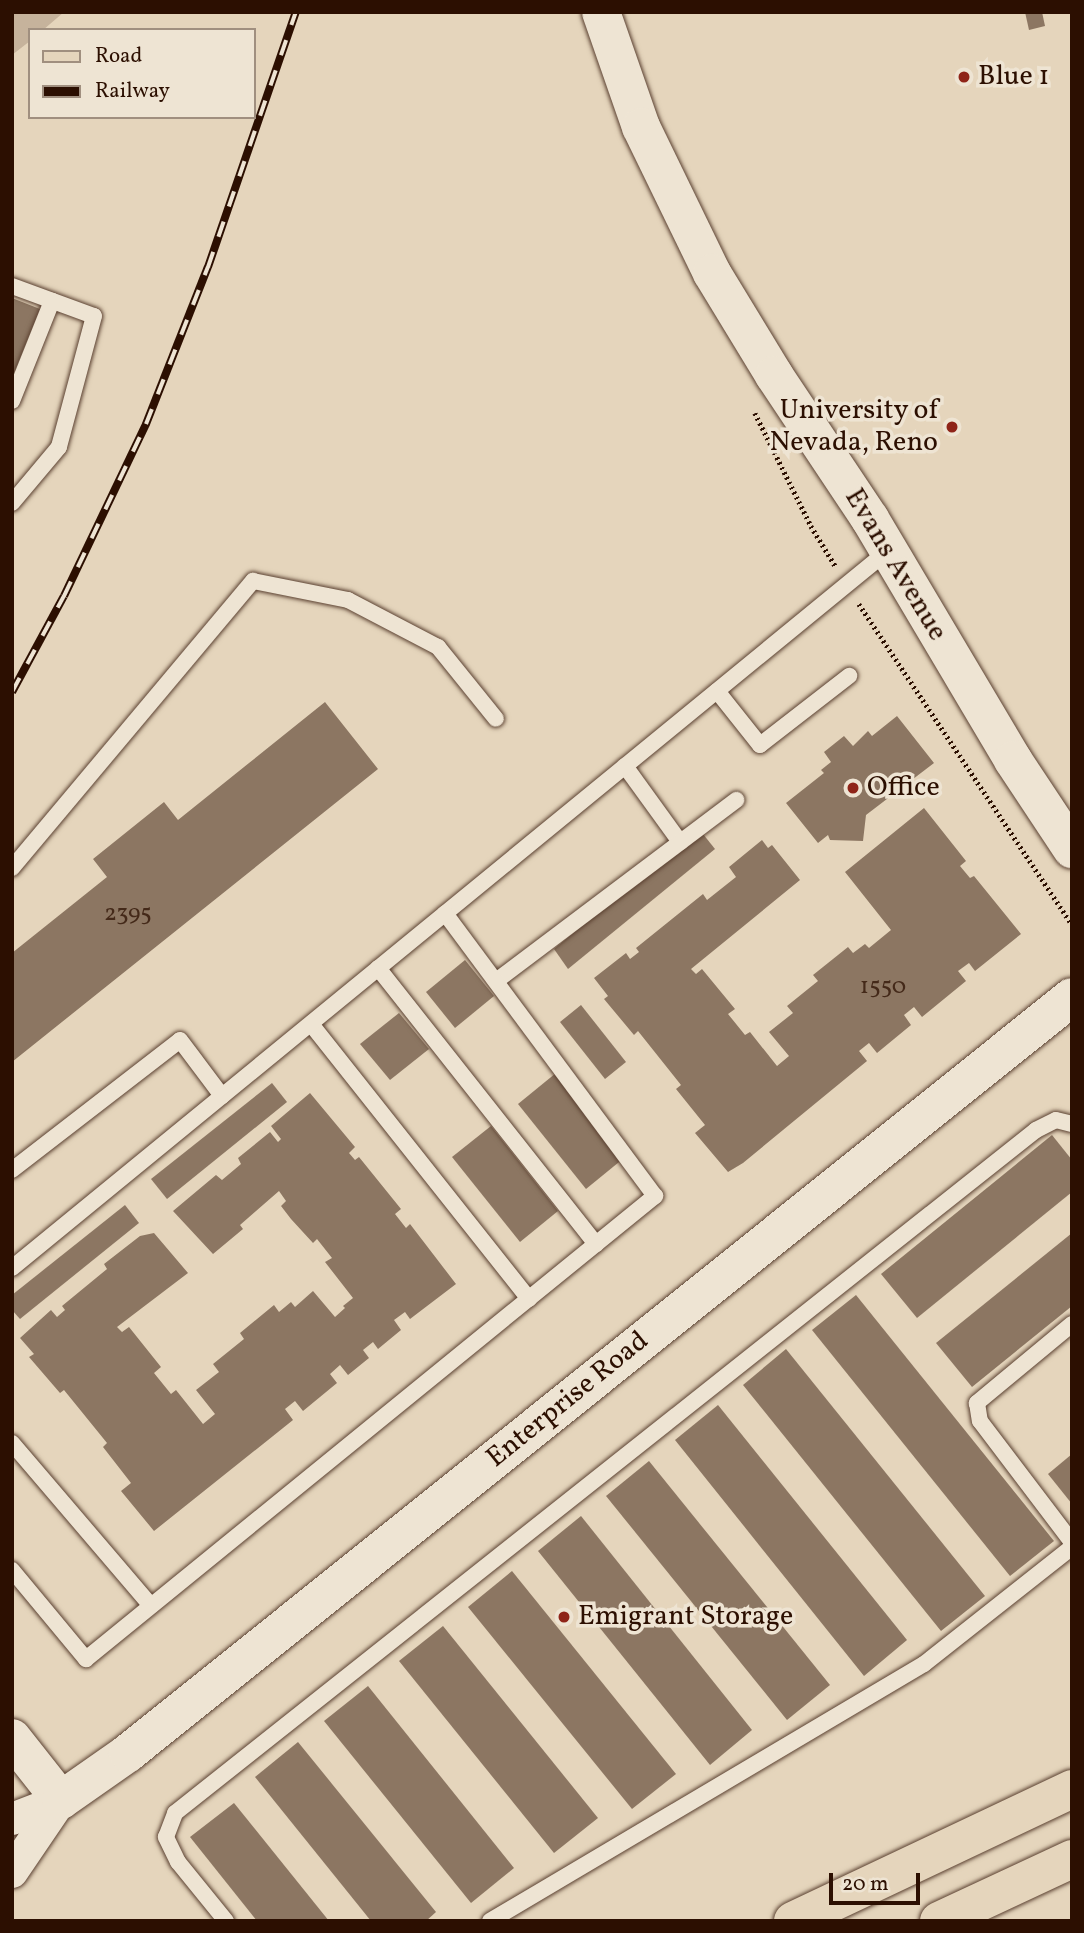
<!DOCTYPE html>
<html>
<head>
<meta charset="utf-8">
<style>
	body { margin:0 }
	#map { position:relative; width:1084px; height:1933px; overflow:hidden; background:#e5d5bc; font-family:Vollkorn,serif }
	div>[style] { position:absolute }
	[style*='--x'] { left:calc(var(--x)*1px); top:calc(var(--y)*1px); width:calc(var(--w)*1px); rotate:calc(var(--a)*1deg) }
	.green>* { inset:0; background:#c6b39c }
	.building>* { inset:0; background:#8c7662 }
	.path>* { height:4.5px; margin-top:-2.25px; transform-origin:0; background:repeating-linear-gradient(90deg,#2c0f01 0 2px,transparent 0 5.5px) }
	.roads { filter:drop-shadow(0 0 2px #5a4030) drop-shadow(0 0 2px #5a4030) }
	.service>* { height:16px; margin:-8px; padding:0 8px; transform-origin:8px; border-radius:8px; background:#eee4d3 }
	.minor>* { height:32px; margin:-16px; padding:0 16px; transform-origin:16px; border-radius:16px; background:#eee4d3 }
	.tertiary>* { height:38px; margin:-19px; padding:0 19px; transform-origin:19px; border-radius:19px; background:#eee4d3 }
	.primary>* { height:38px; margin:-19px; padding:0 19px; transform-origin:19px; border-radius:19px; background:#e5d5bc }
	.rail>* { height:8px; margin-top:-4px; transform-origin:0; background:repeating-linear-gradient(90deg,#eee4d3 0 16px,#2c0f01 0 32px); box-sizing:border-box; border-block:2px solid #2c0f01 }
	.dots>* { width:19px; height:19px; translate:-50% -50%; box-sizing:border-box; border:4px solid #eee4d3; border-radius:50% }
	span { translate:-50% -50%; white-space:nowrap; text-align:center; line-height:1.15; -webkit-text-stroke:7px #eee4d3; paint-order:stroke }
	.number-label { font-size:24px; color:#442919 }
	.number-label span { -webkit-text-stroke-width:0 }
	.poi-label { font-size:28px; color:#2c0f01 }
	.left { translate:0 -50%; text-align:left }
	.right { translate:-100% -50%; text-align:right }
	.street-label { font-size:28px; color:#2c0f01 }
	.frame { position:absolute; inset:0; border:14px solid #2c0f01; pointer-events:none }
	.legend { position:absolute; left:28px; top:28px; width:228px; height:91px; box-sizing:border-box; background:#eee4d3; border:2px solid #a08f7f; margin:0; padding:9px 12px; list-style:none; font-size:21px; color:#2c0f01 }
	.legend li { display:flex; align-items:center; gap:14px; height:35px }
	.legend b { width:35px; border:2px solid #a08f7f }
	.scale { position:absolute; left:829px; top:1873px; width:91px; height:32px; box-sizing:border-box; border:4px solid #2c0f01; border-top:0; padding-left:9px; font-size:21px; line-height:24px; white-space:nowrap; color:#2c0f01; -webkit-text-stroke:5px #eee4d3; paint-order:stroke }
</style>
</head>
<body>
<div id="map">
	<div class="green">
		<i style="clip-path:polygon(12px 12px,64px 12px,43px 30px,30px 30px,30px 41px,12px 55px)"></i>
	</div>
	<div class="building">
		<i style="clip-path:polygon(1025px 12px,1042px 12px,1045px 26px,1029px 30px)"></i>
		<i style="clip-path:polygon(12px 298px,40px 309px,12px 378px)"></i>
		<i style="clip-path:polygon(325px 702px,378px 769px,12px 1062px,12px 953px,107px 877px,93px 859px,164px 802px,178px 820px)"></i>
		<i style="clip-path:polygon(897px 716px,934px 763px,866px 815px,863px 841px,830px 840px,828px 835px,818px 843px,786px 803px,824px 773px,821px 770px,831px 762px,824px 752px,844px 736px,853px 746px,868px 731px,872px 736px)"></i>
		<i style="clip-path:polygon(924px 808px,966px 861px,960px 866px,970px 878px,974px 876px,1021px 934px,975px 971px,969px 963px,958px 971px,966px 981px,922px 1017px,914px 1007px,904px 1015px,911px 1025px,877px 1053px,869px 1043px,859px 1051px,867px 1061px,743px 1163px,728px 1172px,695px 1133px,705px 1125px,676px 1089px,681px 1085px,638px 1031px,634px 1035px,604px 999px,608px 996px,594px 978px,626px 953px,630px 959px,639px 952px,636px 948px,703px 894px,707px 900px,736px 877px,729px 867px,762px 840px,768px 848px,772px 845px,800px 880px,691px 969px,696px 974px,702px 969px,735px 1009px,728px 1014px,745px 1035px,750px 1032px,777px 1066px,789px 1056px,769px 1032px,793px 1013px,787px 1006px,818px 981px,813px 975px,848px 947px,853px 953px,865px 944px,869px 948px,891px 930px,845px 872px)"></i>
		<i style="clip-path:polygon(699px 829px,715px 849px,568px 969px,554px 949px)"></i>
		<i style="clip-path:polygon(465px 960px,494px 996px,455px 1028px,426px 992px)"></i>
		<i style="clip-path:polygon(581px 1005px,626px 1062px,605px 1079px,560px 1022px)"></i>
		<i style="clip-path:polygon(399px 1013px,429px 1049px,390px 1080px,360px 1044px)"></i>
		<i style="clip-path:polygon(556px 1073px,624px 1158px,586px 1189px,518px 1104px)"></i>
		<i style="clip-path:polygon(272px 1083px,287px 1102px,167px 1199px,151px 1179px)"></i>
		<i style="clip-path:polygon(310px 1093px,355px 1147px,349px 1153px,355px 1160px,359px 1157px,401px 1209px,395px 1214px,406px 1228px,410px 1224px,456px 1284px,410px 1319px,405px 1312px,394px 1320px,401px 1330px,378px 1349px,373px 1342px,363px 1350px,369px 1358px,348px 1375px,340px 1365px,330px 1374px,337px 1383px,303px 1411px,295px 1401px,285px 1409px,293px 1420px,154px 1531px,121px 1491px,131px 1483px,103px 1447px,107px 1443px,64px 1390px,60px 1393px,29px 1357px,34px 1354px,20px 1338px,51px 1310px,57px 1317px,65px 1310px,62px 1306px,107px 1269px,104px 1264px,140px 1236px,154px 1233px,188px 1273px,117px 1327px,122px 1332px,129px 1327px,161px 1367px,154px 1373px,171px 1394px,176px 1390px,203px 1424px,215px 1414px,196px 1390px,219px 1372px,213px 1364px,244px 1339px,240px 1333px,274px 1305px,279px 1312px,291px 1302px,295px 1307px,313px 1291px,335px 1317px,345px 1308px,343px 1306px,353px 1298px,325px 1262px,332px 1258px,317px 1239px,313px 1243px,291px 1219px,281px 1206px,286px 1201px,279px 1191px,240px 1225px,243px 1229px,213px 1254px,173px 1211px,216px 1175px,222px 1180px,241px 1164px,238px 1158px,270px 1132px,278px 1142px,281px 1139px,271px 1126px)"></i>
		<i style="clip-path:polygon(491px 1126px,558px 1211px,520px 1242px,452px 1157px)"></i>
		<i style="clip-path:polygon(1052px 1135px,1072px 1160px,1072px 1192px,917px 1318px,881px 1274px)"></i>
		<i style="clip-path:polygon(125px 1205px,139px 1223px,20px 1319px,12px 1310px,12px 1295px)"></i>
		<i style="clip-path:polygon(1072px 1233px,1072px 1306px,972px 1387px,936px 1343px)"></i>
		<i style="clip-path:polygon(856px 1295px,1054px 1541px,1010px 1576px,812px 1330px)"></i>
		<i style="clip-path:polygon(786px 1349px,985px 1596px,941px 1631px,743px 1385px)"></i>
		<i style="clip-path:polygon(718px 1405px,907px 1640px,864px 1676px,675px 1440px)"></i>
		<i style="clip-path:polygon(1072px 1454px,1072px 1504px,1048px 1474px)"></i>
		<i style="clip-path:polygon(649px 1461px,830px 1685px,787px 1720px,606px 1496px)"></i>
		<i style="clip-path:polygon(581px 1516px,752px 1730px,710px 1765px,538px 1551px)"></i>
		<i style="clip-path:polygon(512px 1571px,676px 1774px,632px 1809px,468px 1607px)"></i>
		<i style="clip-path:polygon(443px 1626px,598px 1818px,554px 1853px,399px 1661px)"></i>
		<i style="clip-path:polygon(368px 1686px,514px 1868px,471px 1903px,324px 1721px)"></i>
		<i style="clip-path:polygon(298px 1742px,436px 1912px,426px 1921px,371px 1921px,255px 1777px)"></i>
		<i style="clip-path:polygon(234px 1803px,329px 1921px,257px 1921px,190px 1837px)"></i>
	</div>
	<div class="path">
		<i style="--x:755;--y:413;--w:126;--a:63.6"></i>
		<i style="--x:811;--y:526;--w:48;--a:58.6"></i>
		<i style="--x:859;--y:604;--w:384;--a:56.4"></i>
	</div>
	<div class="roads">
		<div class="service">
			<i style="--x:12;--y:286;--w:87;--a:20.1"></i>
			<i style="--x:94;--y:316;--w:136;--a:105"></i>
			<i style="--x:59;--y:447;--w:73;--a:130"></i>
			<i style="--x:12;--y:401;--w:108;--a:-68.2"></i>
			<i style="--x:717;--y:691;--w:69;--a:51.5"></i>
			<i style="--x:760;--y:745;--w:113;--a:-37.8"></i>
			<i style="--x:625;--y:766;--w:94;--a:54.1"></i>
			<i style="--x:12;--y:868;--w:375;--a:-50"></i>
			<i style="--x:253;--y:581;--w:97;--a:11.3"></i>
			<i style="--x:348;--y:600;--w:102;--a:27.6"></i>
			<i style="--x:438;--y:647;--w:92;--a:51.1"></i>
			<i style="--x:378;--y:968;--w:352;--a:51.7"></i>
			<i style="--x:496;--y:981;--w:301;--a:-37"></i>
			<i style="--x:311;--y:1024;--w:351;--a:51.6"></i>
			<i style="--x:12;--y:1170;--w:212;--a:-37.7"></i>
			<i style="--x:180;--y:1040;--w:70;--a:53.1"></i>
			<i style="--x:12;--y:1268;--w:1133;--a:-39.31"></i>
			<i style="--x:1072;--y:1324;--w:124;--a:140.3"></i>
			<i style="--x:977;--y:1403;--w:18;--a:81"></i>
			<i style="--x:980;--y:1421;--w:152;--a:52.8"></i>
			<i style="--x:12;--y:1443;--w:214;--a:49.5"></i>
			<i style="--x:12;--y:1570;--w:116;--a:50.3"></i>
			<i style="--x:86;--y:1659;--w:734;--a:-39.14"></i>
			<i style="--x:655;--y:1196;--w:352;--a:-126.6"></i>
			<i style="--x:226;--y:1921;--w:76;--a:-129.1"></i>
			<i style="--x:178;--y:1862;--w:28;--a:-116"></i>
			<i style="--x:166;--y:1837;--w:26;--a:-69"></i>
			<i style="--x:175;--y:1813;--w:1099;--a:-38.42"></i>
			<i style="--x:1036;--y:1130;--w:22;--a:-27"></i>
			<i style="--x:1056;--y:1120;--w:16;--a:14"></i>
			<i style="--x:490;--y:1921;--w:504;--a:-30.63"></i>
			<i style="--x:924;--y:1664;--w:189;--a:-38.3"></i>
		</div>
		<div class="minor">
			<i style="--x:12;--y:1819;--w:53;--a:-21.2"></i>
			<i style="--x:12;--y:1872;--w:87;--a:-55.8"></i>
		</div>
		<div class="tertiary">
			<i style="--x:601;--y:12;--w:122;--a:70.8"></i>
			<i style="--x:641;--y:127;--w:162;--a:64.1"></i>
			<i style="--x:712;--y:273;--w:119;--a:58.7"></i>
			<i style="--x:774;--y:375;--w:173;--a:56.3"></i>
			<i style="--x:870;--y:519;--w:280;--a:59.3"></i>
			<i style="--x:1013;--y:760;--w:107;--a:56.5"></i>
			<i style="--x:12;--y:1738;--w:79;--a:51.7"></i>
			<i style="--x:61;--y:1800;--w:82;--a:-35"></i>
			<i style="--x:128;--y:1753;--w:1209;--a:-38.69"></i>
		</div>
		<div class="primary">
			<i style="--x:793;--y:1921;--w:309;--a:-25.3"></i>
			<i style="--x:939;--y:1921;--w:147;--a:-25"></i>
		</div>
	</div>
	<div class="rail">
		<i style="--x:12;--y:692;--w:109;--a:-61.6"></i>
		<i style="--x:64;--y:596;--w:191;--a:-64.5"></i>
		<i style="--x:146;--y:424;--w:169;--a:-68.5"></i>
		<i style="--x:208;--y:267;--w:270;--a:-71"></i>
	</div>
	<div class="dots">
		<i style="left:964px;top:77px;background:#8f2418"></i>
		<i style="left:952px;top:427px;background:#8f2418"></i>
		<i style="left:853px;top:788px;background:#8f2418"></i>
		<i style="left:564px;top:1617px;background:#8f2418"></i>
	</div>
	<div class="number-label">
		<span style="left:128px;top:915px">2395</span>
		<span style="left:883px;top:988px">1550</span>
	</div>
	<div class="poi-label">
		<span class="left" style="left:978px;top:77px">Blue 1</span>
		<span class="right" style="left:938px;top:427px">University of<br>Nevada, Reno</span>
		<span class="left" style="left:867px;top:788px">Office</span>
		<span class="left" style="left:578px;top:1617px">Emigrant Storage</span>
	</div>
	<div class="street-label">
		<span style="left:895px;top:565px;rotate:59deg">Evans Avenue</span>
		<span style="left:568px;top:1400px;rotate:-39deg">Enterprise Road</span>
	</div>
	<div class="frame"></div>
	<ul class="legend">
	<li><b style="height:9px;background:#e5d5bc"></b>Road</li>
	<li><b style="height:9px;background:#2c0f01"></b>Railway</li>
	</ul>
	<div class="scale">20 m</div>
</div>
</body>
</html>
